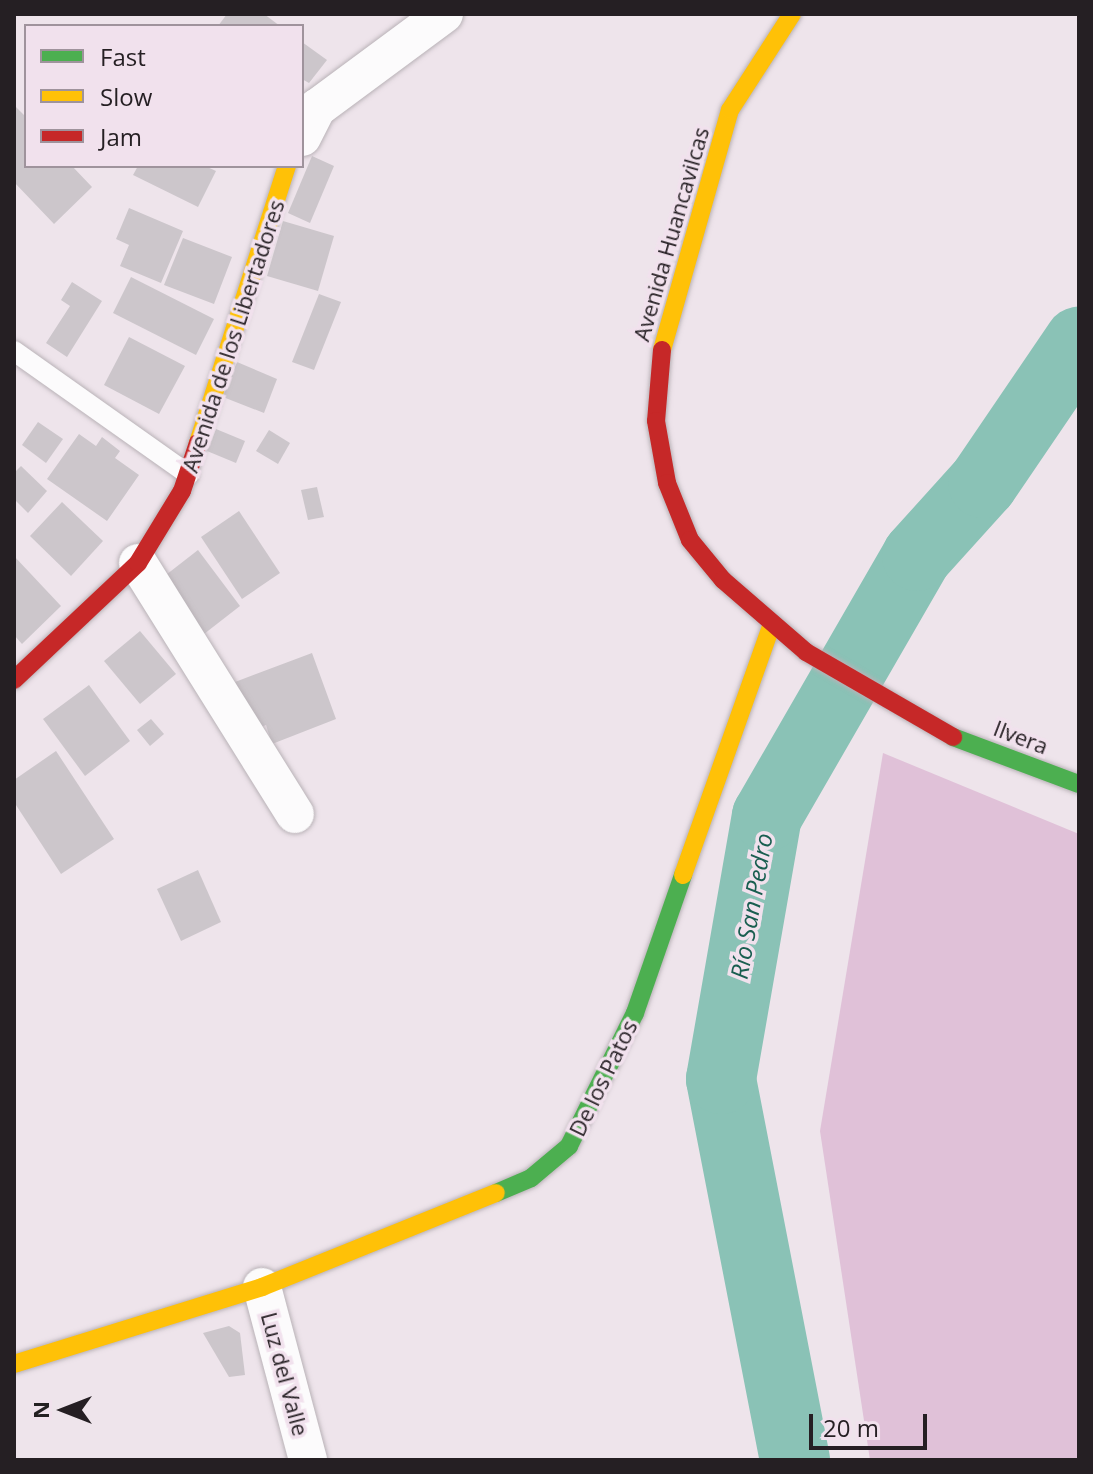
<!DOCTYPE html>
<html>
<head>
<meta charset="utf-8">
<style>
	body { margin:0 }
	#map { position:relative; width:1093px; height:1474px; overflow:hidden; background:#eee4eb; font-family:"Open Sans",sans-serif }
	div>[style] { position:absolute }
	[style*='--x'] { left:calc(var(--x)*1px); top:calc(var(--y)*1px); width:calc(var(--w)*1px); rotate:calc(var(--a)*1deg) }
	.green>* { inset:0; background:#e0c1d8 }
	.river>* { height:70px; margin:-35px; padding:0 35px; transform-origin:35px; border-radius:35px; background:#8ac2b6 }
	.building>* { inset:0; background:#ccc6cb }
	.roads { filter:drop-shadow(0 0 2px #b9b2b7) drop-shadow(0 0 2px #b9b2b7) }
	.lane>* { height:20px; margin:-10px; padding:0 10px; transform-origin:10px; border-radius:10px; background:#fcfbfc }
	.street>* { height:38px; margin:-19px; padding:0 19px; transform-origin:19px; border-radius:19px; background:#fcfbfc }
	.fast>* { height:18px; margin:-9px; padding:0 9px; transform-origin:9px; border-radius:9px; background:#4caf50 }
	.slow>* { height:18px; margin:-9px; padding:0 9px; transform-origin:9px; border-radius:9px; background:#ffc107 }
	.jam>* { height:18px; margin:-9px; padding:0 9px; transform-origin:9px; border-radius:9px; background:#c62828 }
	span { translate:-50% -50%; white-space:nowrap; text-align:center; line-height:1.15; -webkit-text-stroke:7px #f1e1ed; paint-order:stroke }
	.street-label { font-size:22px; color:#251f23 }
	.water-label { font-size:24px; color:#195e50; font-style:italic }
	.frame { position:absolute; inset:0; border:16px solid #251f23; pointer-events:none }
	.legend { position:absolute; left:24px; top:24px; width:280px; height:144px; box-sizing:border-box; background:#f1e1ed; border:2px solid #9f939c; margin:0; padding:10px 14px; list-style:none; font-size:24px; color:#251f23 }
	.legend li { display:flex; align-items:center; gap:16px; height:40px }
	.legend b { width:40px; border:2px solid #9f939c }
	.north { position:absolute; left:24px; top:1370px; width:80px; height:80px; -webkit-text-stroke:6px #f1e1ed; paint-order:stroke; rotate:270deg; font-size:22px; font-weight:700; line-height:32px; text-align:center; color:#251f23 }
	.north::after { content:''; display:block; margin:auto; width:28px; height:36px; background:#251f23; clip-path:polygon(50% 0,100% 100%,50% 72%,0 100%) }
	.scale { position:absolute; left:809px; top:1414px; width:118px; height:36px; box-sizing:border-box; border:4px solid #251f23; border-top:0; padding-left:10px; font-size:24px; line-height:28px; white-space:nowrap; color:#251f23; -webkit-text-stroke:6px #f1e1ed; paint-order:stroke }
</style>
</head>
<body>
<div id="map">
	<div class="green">
		<i style="clip-path:polygon(883px 753px,1079px 834px,1079px 1460px,870px 1460px,820px 1131px)"></i>
	</div>
	<div class="river">
		<i style="--x:795;--y:1460;--w:388;--a:-101"></i>
		<i style="--x:721;--y:1079;--w:267;--a:-80.1"></i>
		<i style="--x:767;--y:816;--w:300;--a:-60"></i>
		<i style="--x:917;--y:556;--w:98;--a:-47.9"></i>
		<i style="--x:983;--y:483;--w:171;--a:-55.8"></i>
	</div>
	<div class="building">
		<i style="clip-path:polygon(227px 14px,264px 14px,280px 26px,218px 26px)"></i>
		<i style="clip-path:polygon(302px 42px,327px 60px,309px 83px,302px 79px)"></i>
		<i style="clip-path:polygon(14px 105px,26px 117px,26px 166px,72px 166px,92px 187px,54px 224px,14px 182px)"></i>
		<i style="clip-path:polygon(312px 156px,334px 166px,310px 223px,288px 213px)"></i>
		<i style="clip-path:polygon(138px 166px,205px 166px,216px 171px,198px 207px,133px 175px)"></i>
		<i style="clip-path:polygon(129px 208px,183px 231px,161px 283px,120px 266px,129px 245px,116px 239px)"></i>
		<i style="clip-path:polygon(283px 221px,334px 236px,318px 291px,267px 276px)"></i>
		<i style="clip-path:polygon(183px 238px,232px 257px,214px 304px,164px 285px)"></i>
		<i style="clip-path:polygon(131px 277px,214px 319px,196px 355px,113px 313px)"></i>
		<i style="clip-path:polygon(72px 282px,102px 301px,67px 357px,46px 343px,70px 306px,61px 300px)"></i>
		<i style="clip-path:polygon(319px 294px,341px 302px,314px 370px,292px 362px)"></i>
		<i style="clip-path:polygon(129px 337px,185px 366px,159px 414px,104px 385px)"></i>
		<i style="clip-path:polygon(237px 362px,277px 379px,264px 413px,223px 397px)"></i>
		<i style="clip-path:polygon(38px 422px,63px 439px,46px 463px,22px 445px)"></i>
		<i style="clip-path:polygon(216px 429px,245px 441px,236px 463px,207px 451px)"></i>
		<i style="clip-path:polygon(269px 430px,290px 443px,278px 464px,256px 451px)"></i>
		<i style="clip-path:polygon(79px 434px,96px 446px,102px 437px,120px 451px,115px 458px,139px 475px,107px 521px,47px 479px)"></i>
		<i style="clip-path:polygon(21px 466px,47px 491px,28px 513px,14px 499px,14px 473px)"></i>
		<i style="clip-path:polygon(317px 487px,324px 517px,308px 520px,301px 490px)"></i>
		<i style="clip-path:polygon(62px 502px,103px 541px,71px 576px,30px 536px)"></i>
		<i style="clip-path:polygon(239px 511px,280px 573px,242px 599px,201px 537px)"></i>
		<i style="clip-path:polygon(198px 550px,240px 606px,204px 634px,162px 578px)"></i>
		<i style="clip-path:polygon(14px 556px,61px 606px,22px 644px,14px 635px)"></i>
		<i style="clip-path:polygon(140px 631px,176px 674px,140px 704px,104px 661px)"></i>
		<i style="clip-path:polygon(312px 653px,336px 719px,272px 744px,266px 725px,253px 730px,235px 682px)"></i>
		<i style="clip-path:polygon(89px 685px,130px 741px,85px 776px,43px 719px)"></i>
		<i style="clip-path:polygon(151px 719px,164px 734px,150px 746px,137px 730px)"></i>
		<i style="clip-path:polygon(56px 751px,114px 839px,61px 874px,14px 802px,14px 780px)"></i>
		<i style="clip-path:polygon(198px 870px,221px 922px,181px 941px,157px 889px)"></i>
		<i style="clip-path:polygon(229px 1326px,240px 1333px,245px 1375px,229px 1377px,203px 1333px)"></i>
	</div>
	<div class="roads">
		<div class="lane">
			<i style="--x:14;--y:351;--w:214;--a:35.3"></i>
		</div>
		<div class="street">
			<i style="--x:302;--y:137;--w:33;--a:-63"></i>
			<i style="--x:317;--y:108;--w:158;--a:-36.5"></i>
			<i style="--x:138;--y:563;--w:296;--a:58"></i>
			<i style="--x:262;--y:1287;--w:179;--a:75.1"></i>
		</div>
		<div class="fast">
			<i style="--x:953;--y:737;--w:134;--a:20.5"></i>
			<i style="--x:496;--y:1193;--w:38;--a:-23"></i>
			<i style="--x:531;--y:1178;--w:50;--a:-40.1"></i>
			<i style="--x:569;--y:1146;--w:148;--a:-63.6"></i>
			<i style="--x:635;--y:1013;--w:146;--a:-70.8"></i>
		</div>
		<div class="slow">
			<i style="--x:662;--y:350;--w:249;--a:-74.2"></i>
			<i style="--x:730;--y:110;--w:114;--a:-57.1"></i>
			<i style="--x:198;--y:443;--w:291;--a:-72.2"></i>
			<i style="--x:683;--y:875;--w:264;--a:-70.5"></i>
			<i style="--x:14;--y:1364;--w:260;--a:-17.2"></i>
			<i style="--x:262;--y:1287;--w:252;--a:-21.9"></i>
		</div>
		<div class="jam">
			<i style="--x:662;--y:350;--w:71;--a:94.8"></i>
			<i style="--x:656;--y:421;--w:63;--a:79.9"></i>
			<i style="--x:667;--y:483;--w:61;--a:68"></i>
			<i style="--x:690;--y:540;--w:52;--a:50.5"></i>
			<i style="--x:723;--y:580;--w:110;--a:40.9"></i>
			<i style="--x:806;--y:652;--w:170;--a:30"></i>
			<i style="--x:14;--y:680;--w:170;--a:-43.3"></i>
			<i style="--x:138;--y:563;--w:84;--a:-58.6"></i>
			<i style="--x:182;--y:491;--w:51;--a:-71.6"></i>
		</div>
	</div>
	<div class="street-label">
		<span style="left:671px;top:234px;rotate:-74deg">Avenida Huancavilcas</span>
		<span style="left:233px;top:336px;rotate:-72deg">Avenida de los Libertadores</span>
		<span style="left:1021px;top:737px;rotate:21deg">Ilvera</span>
		<span style="left:603px;top:1078px;rotate:-64deg">De los Patos</span>
		<span style="left:285px;top:1374px;rotate:75deg">Luz del Valle</span>
	</div>
	<div class="water-label">
		<span style="left:751px;top:906px;rotate:-80deg">Río San Pedro</span>
	</div>
	<div class="frame"></div>
	<ul class="legend">
	<li><b style="height:10px;background:#4caf50"></b>Fast</li>
	<li><b style="height:10px;background:#ffc107"></b>Slow</li>
	<li><b style="height:10px;background:#c62828"></b>Jam</li>
	</ul>
	<div class="north">N</div>
	<div class="scale">20 m</div>
</div>
</body>
</html>
